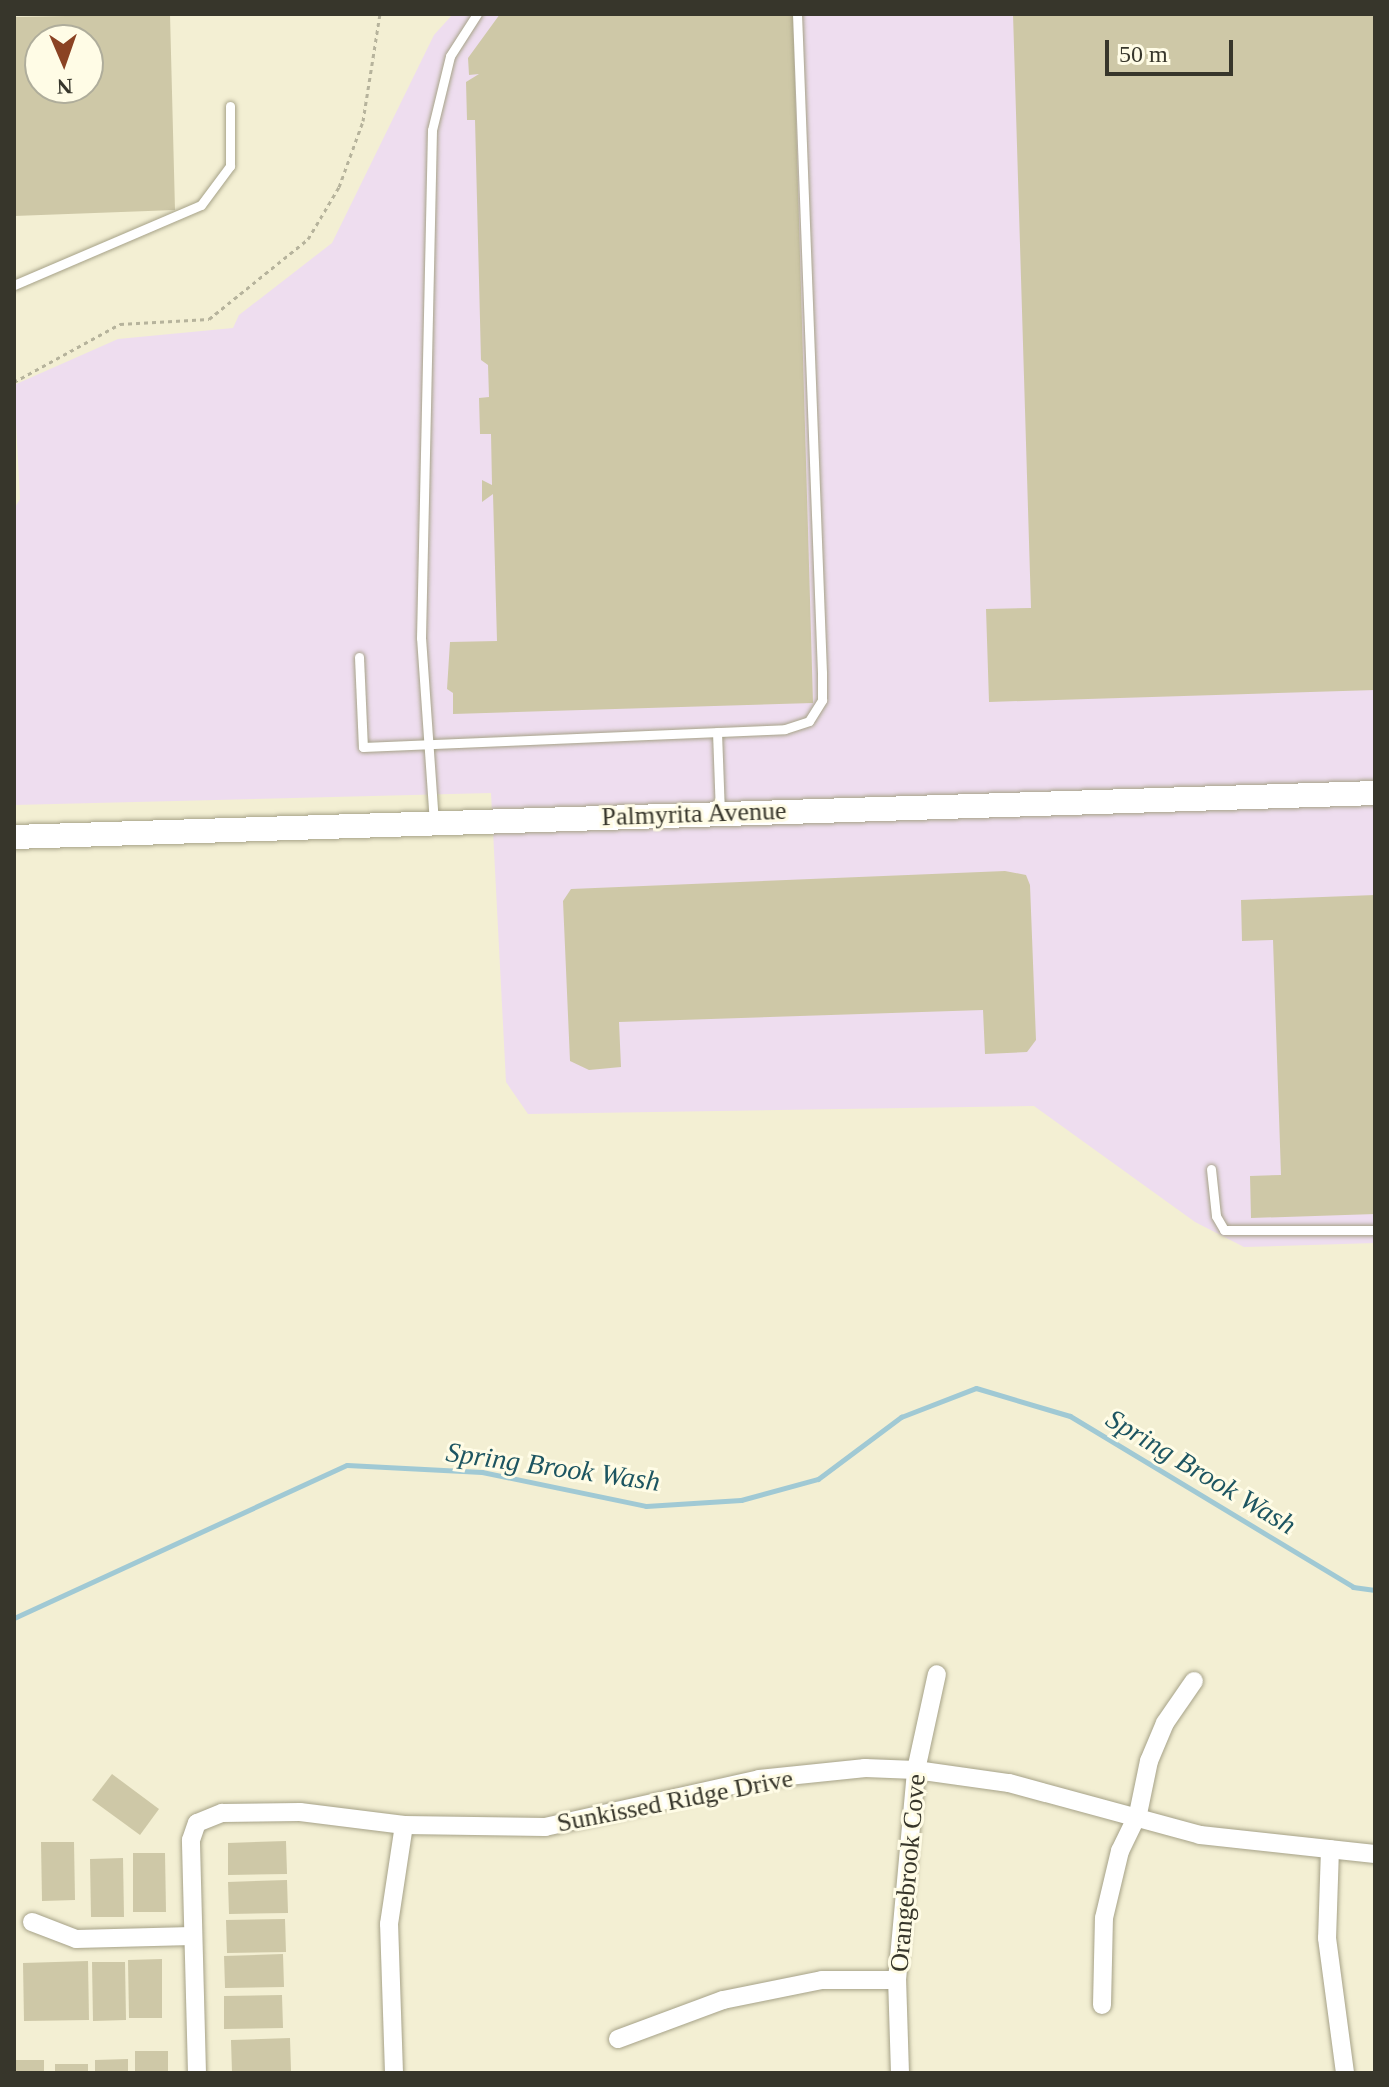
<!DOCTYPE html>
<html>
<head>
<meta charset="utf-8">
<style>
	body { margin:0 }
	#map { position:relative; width:1389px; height:2087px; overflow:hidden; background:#f3efd3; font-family:Georgia,serif }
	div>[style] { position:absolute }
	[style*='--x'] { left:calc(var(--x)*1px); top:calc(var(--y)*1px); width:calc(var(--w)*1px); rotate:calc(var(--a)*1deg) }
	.industrial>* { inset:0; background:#eeddef }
	.stream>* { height:5px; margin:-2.5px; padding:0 2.5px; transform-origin:2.5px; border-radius:2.5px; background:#a0c9d4 }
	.building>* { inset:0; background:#cec8a7 }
	.path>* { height:3px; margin-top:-1.5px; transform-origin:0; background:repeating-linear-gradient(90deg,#b6b39c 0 4px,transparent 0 8px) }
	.roads { filter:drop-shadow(0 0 2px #a6a288) drop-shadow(0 0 2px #a6a288) }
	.service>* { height:9px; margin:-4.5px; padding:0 4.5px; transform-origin:4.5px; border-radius:4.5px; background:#fff }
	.minor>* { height:18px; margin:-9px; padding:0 9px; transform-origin:9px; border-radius:9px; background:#fff }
	.tertiary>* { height:24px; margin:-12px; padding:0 12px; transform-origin:12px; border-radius:12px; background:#fff }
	span { translate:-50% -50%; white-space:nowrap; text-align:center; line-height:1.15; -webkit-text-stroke:6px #fffce6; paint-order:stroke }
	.street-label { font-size:26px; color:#37362b }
	.water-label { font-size:28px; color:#1d5561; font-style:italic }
	.frame { position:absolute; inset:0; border:16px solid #37362b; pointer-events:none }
	.north { position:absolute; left:24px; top:24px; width:80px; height:80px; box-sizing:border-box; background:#fffce6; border:2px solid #afad9b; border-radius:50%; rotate:178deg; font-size:22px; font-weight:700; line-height:32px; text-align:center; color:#37362b }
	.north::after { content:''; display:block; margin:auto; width:28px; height:36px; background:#8b4323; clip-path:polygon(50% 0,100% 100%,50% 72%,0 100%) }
	.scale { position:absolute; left:1105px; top:40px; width:128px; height:36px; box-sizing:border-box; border:4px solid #37362b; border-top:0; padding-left:10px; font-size:24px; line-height:28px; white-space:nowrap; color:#37362b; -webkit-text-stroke:6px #fffce6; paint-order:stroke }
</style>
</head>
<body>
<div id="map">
	<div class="industrial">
		<i style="clip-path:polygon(453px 14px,1375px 14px,1375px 1243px,1244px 1247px,1195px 1222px,1034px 1106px,528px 1114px,506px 1082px,491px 793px,14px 805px,14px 509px,20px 499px,14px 385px,118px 339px,233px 328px,239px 315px,332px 243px,434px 35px)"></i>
	</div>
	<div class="stream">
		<i style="--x:14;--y:1618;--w:366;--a:-24.7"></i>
		<i style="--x:347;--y:1465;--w:135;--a:3"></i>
		<i style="--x:482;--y:1472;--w:167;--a:11.7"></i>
		<i style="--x:646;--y:1506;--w:95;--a:-3.6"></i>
		<i style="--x:741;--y:1500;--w:80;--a:-15.3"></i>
		<i style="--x:818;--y:1479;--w:104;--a:-36.8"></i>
		<i style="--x:901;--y:1417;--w:80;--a:-21.1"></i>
		<i style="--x:976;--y:1388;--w:98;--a:16.6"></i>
		<i style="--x:1070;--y:1416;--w:331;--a:31.1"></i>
		<i style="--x:1353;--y:1587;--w:22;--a:8"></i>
	</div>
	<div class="building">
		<i style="clip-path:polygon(evenodd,170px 14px,175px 210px,14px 216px,14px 17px,170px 14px,40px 40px,88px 40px,88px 88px,40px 88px,40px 40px)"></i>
		<i style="clip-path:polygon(500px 14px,793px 14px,813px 703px,453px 714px,453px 693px,447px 689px,450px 642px,497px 641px,493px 494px,482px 502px,482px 480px,492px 485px,491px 434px,480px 434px,479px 398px,489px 397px,488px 365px,481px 360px,475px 120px,467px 120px,466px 82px,479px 74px,469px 75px,468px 58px)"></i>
		<i style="clip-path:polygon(1013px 14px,1375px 14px,1375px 690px,989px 702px,986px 609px,1031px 608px)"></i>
		<i style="clip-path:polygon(1005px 871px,1026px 875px,1030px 885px,1036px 1040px,1027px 1052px,985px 1054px,983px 1010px,619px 1022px,621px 1067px,589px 1070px,570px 1061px,563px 901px,571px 889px)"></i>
		<i style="clip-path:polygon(1375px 895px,1375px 1214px,1251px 1218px,1250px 1176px,1281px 1175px,1273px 940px,1242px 941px,1241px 900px)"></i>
		<i style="clip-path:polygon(112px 1774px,159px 1809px,140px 1835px,92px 1800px)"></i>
		<i style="clip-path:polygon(286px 1841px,287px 1874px,228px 1875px,228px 1843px)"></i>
		<i style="clip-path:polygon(41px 1842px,74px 1842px,75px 1900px,42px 1901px)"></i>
		<i style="clip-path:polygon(133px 1853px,165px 1853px,166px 1912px,133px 1912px)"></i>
		<i style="clip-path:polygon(123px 1858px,124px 1917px,91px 1917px,90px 1859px)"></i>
		<i style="clip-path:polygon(287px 1880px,288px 1913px,229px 1914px,228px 1882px)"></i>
		<i style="clip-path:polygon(285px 1919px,286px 1952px,227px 1953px,226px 1920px)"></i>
		<i style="clip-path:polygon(283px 1954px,284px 1987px,225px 1988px,224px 1956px)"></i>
		<i style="clip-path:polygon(162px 1959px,162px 2018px,129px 2018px,128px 1960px)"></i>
		<i style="clip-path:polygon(88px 1961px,89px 2020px,24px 2021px,23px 1963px)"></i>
		<i style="clip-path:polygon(92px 1962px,125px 1962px,126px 2020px,93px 2021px)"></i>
		<i style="clip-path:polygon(282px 1995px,283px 2028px,224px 2029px,224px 1996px)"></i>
		<i style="clip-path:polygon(290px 2038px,291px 2071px,232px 2073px,231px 2040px)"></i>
		<i style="clip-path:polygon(135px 2051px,168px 2051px,168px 2073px,135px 2073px)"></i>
		<i style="clip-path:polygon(128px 2059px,128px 2073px,95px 2073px,95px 2060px)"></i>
		<i style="clip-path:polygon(14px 2060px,44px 2060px,44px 2073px,14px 2073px)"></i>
		<i style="clip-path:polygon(55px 2064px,88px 2064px,88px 2073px,55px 2073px)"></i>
	</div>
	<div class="path">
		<i style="--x:14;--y:382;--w:121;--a:-28.7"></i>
		<i style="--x:120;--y:324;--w:89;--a:-3.2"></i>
		<i style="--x:209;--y:319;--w:127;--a:-38.9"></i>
		<i style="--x:308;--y:239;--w:61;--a:-59.2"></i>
		<i style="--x:339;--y:187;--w:70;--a:-70"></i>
		<i style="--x:363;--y:121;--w:108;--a:-81"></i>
	</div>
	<div class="roads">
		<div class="service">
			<i style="--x:14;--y:285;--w:203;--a:-23.2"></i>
			<i style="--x:201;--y:205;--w:49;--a:-53.4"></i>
			<i style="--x:230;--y:166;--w:60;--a:-90"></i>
			<i style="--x:359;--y:657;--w:90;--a:87.5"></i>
			<i style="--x:363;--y:747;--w:422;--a:-2.4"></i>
			<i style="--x:785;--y:729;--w:25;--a:-18"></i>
			<i style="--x:809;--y:721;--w:25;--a:-58"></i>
			<i style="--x:822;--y:700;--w:27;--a:-90"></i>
			<i style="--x:822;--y:673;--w:659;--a:-92.17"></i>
			<i style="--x:717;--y:732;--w:82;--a:87.9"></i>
			<i style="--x:434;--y:823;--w:185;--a:-94"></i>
			<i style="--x:421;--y:638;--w:508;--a:-88.76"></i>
			<i style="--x:432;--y:130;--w:76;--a:-76.3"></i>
			<i style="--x:450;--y:56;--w:50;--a:-57.3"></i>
			<i style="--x:1211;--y:1169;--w:47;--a:83.9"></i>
			<i style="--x:1216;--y:1216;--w:16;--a:60"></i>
			<i style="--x:1224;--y:1230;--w:151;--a:0"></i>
		</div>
		<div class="minor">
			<i style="--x:1330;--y:1849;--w:89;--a:91.9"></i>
			<i style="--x:1327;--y:1938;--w:136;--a:82.4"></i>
			<i style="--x:32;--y:1922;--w:47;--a:21.1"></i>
			<i style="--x:76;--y:1939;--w:116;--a:-1.5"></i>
			<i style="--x:1102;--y:2005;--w:87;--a:-88.7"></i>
			<i style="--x:1104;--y:1918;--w:69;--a:-76.6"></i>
			<i style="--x:1120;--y:1851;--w:41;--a:-64.1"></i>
			<i style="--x:1138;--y:1814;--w:54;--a:-78.3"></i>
			<i style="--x:1149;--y:1761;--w:41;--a:-67.2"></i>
			<i style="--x:1165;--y:1723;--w:51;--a:-55.4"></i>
			<i style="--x:618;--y:2039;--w:112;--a:-20.4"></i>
			<i style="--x:723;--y:2000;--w:101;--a:-11.4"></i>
			<i style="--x:822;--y:1980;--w:75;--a:0"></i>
			<i style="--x:197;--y:2073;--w:233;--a:-91.5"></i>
			<i style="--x:191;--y:1840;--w:18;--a:-71"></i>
			<i style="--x:197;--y:1823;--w:27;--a:-22"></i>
			<i style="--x:222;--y:1813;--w:78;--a:-0.7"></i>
			<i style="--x:300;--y:1812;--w:105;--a:7.1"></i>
			<i style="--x:404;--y:1825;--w:141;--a:0.8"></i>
			<i style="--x:545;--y:1827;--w:219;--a:-12.6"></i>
			<i style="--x:759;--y:1779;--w:107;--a:-5.9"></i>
			<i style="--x:865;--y:1768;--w:51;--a:2.2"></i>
			<i style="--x:916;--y:1770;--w:94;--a:8"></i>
			<i style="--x:1009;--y:1783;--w:198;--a:15.2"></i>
			<i style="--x:1200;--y:1835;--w:176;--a:6.2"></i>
			<i style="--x:394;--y:2073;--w:149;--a:-91.9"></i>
			<i style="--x:389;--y:1924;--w:100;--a:-81.4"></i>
			<i style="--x:900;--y:2073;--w:93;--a:-91.8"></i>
			<i style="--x:897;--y:1980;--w:211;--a:-84.8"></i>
			<i style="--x:916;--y:1770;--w:98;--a:-77.7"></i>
		</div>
		<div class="tertiary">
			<i style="--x:14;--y:837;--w:1362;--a:-1.85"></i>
		</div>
	</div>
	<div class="street-label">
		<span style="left:694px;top:814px;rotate:-2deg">Palmyrita Avenue</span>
		<span style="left:675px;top:1801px;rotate:-11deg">Sunkissed Ridge Drive</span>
		<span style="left:908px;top:1873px;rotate:-85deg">Orangebrook Cove</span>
	</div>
	<div class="water-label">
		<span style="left:553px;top:1467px;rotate:8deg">Spring Brook Wash</span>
		<span style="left:1201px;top:1472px;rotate:31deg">Spring Brook Wash</span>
	</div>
	<div class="frame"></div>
	<div class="north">N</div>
	<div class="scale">50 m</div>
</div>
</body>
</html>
